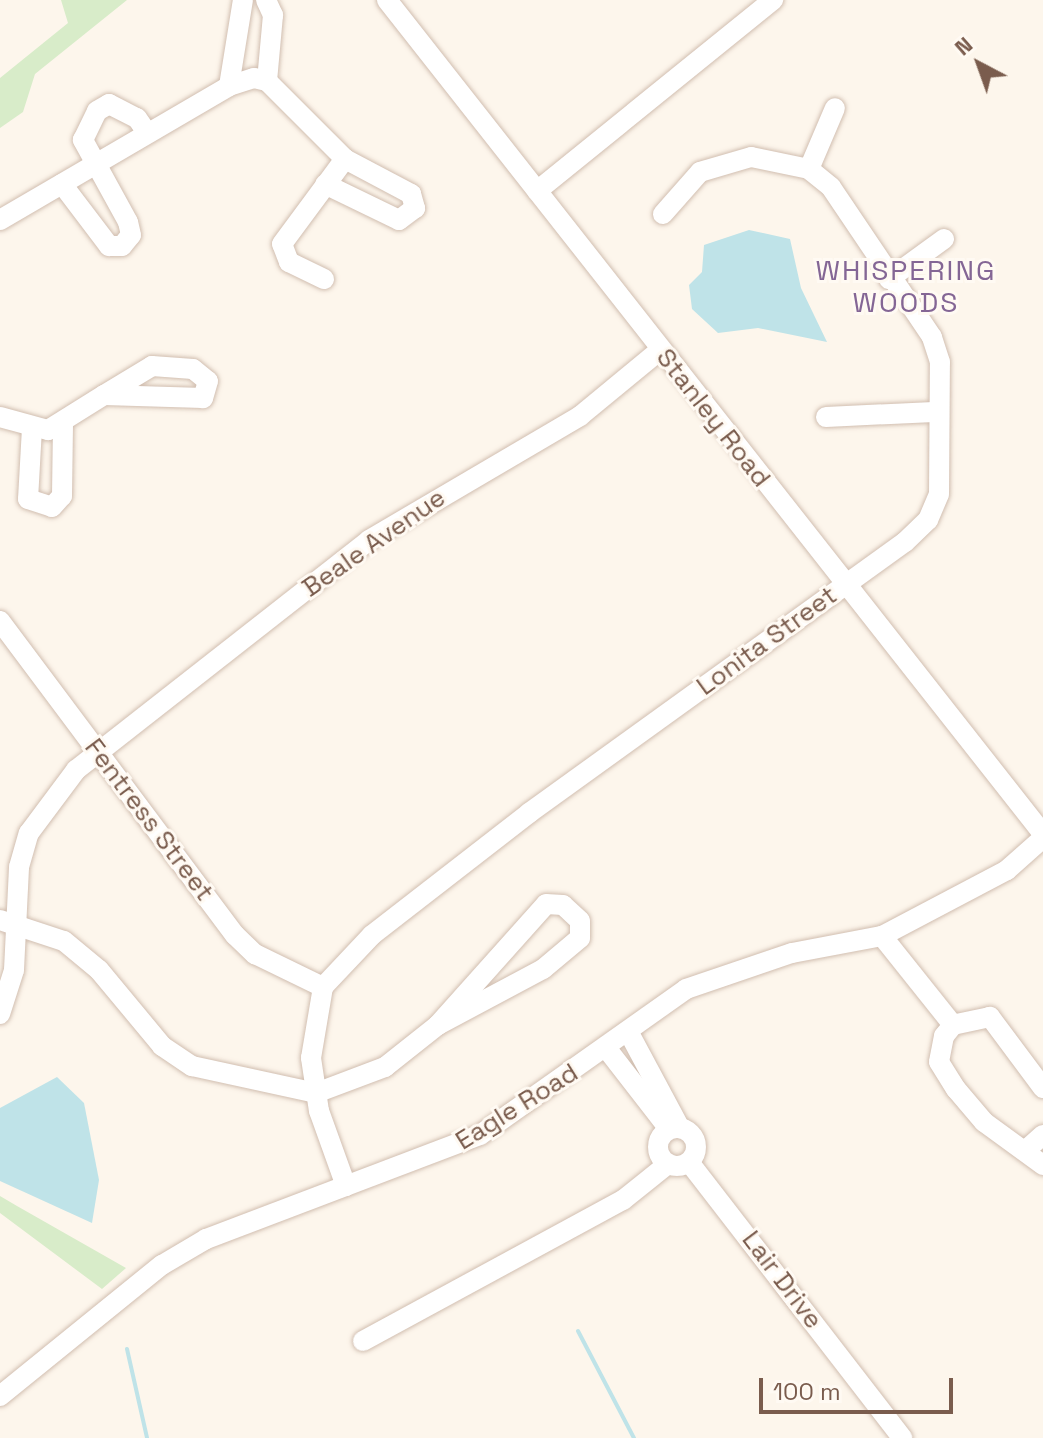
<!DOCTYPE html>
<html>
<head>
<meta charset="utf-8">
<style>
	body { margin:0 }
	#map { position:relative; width:1043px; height:1438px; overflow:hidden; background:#fdf6ec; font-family:"Space Grotesk",sans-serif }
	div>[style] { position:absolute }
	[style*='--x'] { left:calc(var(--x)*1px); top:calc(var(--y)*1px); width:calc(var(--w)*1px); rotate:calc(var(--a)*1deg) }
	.green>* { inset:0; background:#d8ecc9 }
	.water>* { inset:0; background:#bfe3e8 }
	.stream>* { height:4px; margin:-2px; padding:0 2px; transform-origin:2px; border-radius:2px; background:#bfe3e8 }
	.roads { filter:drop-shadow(0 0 2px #d1beb0) drop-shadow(0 0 2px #d1beb0) }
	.minor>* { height:20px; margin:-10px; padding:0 10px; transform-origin:10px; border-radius:10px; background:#fff }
	.minor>.ring { margin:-10px; padding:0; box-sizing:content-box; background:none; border:20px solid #fff; border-radius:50% }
	span { translate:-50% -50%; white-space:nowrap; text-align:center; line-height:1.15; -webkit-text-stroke:6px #fffaf3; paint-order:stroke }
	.street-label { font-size:26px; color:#7a5c4d }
	.neighbourhood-label { font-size:28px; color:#846695; letter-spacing:2px }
	.north { position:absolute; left:939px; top:24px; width:80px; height:80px; -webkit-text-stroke:6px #fffaf3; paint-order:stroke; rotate:319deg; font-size:22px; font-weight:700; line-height:32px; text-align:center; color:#7a5c4d }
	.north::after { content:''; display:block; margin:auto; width:28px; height:36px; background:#7a5c4d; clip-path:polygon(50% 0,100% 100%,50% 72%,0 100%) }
	.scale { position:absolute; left:759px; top:1378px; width:194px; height:36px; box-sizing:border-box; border:4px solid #7a5c4d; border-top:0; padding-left:10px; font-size:24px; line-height:28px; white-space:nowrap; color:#7a5c4d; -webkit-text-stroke:6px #fffaf3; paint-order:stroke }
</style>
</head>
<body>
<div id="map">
	<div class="green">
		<i style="clip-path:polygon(61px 0,127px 0,35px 74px,23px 112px,0 128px,0 78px,68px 23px)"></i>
		<i style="clip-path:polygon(0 1196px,17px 1206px,126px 1268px,102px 1289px,0 1213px)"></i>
	</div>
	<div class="water">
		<i style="clip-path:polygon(749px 230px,790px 239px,801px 288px,827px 342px,758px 328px,718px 333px,692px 309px,689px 285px,702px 272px,704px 245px)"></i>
		<i style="clip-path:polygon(57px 1077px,84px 1103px,99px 1180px,92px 1223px,0 1181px,0 1108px)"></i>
	</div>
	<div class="stream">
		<i style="--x:578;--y:1331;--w:121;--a:62.4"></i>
		<i style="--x:127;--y:1349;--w:91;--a:77.3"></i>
	</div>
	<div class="roads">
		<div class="minor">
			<i style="--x:266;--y:0;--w:17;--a:65"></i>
			<i style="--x:273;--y:15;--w:66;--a:95.2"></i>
			<i style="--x:387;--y:0;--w:1061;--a:51.81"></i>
			<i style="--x:229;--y:86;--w:87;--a:-80.8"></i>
			<i style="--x:809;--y:169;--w:66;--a:-66.9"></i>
			<i style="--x:62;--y:184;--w:78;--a:52.8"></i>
			<i style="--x:109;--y:246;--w:13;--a:0"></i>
			<i style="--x:122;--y:246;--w:14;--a:-51"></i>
			<i style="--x:131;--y:235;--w:13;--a:-103"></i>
			<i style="--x:128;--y:222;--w:94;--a:-118.8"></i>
			<i style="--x:83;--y:140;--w:32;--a:-64"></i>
			<i style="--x:97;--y:111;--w:14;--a:-30"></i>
			<i style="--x:109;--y:104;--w:31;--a:27"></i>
			<i style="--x:137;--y:118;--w:18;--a:56"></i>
			<i style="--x:537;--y:191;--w:304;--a:-39"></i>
			<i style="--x:0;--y:220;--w:265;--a:-30.3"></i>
			<i style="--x:229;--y:86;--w:26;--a:-18"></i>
			<i style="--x:254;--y:78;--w:13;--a:13"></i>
			<i style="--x:267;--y:81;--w:110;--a:45"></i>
			<i style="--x:345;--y:159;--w:75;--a:27.9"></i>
			<i style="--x:411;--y:194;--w:15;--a:74"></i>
			<i style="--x:415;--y:208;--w:20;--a:143"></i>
			<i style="--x:399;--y:220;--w:82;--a:-154.1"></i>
			<i style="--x:324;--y:279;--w:39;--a:-154"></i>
			<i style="--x:289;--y:262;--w:19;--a:-111"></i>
			<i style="--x:282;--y:244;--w:106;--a:-53.5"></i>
			<i style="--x:889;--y:279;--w:68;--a:-36"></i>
			<i style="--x:152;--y:366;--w:41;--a:4.2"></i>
			<i style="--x:193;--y:369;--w:19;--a:39"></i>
			<i style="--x:208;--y:381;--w:18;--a:106"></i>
			<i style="--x:203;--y:398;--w:99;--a:-178.3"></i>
			<i style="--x:104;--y:395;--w:56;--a:-31.1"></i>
			<i style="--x:0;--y:417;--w:50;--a:15.2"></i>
			<i style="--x:48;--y:430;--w:66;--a:-32"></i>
			<i style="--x:826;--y:417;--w:108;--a:-2.7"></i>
			<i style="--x:32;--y:428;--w:71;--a:93.2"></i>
			<i style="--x:28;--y:499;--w:25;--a:18"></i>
			<i style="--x:52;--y:507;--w:15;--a:-48"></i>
			<i style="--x:62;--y:496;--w:72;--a:-89.2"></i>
			<i style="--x:0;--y:621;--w:392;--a:53.2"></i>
			<i style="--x:235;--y:935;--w:28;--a:44"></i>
			<i style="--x:255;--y:954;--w:76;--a:25.9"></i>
			<i style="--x:0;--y:920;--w:67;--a:18.2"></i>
			<i style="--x:64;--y:941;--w:45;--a:39.6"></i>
			<i style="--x:99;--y:970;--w:99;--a:50.3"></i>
			<i style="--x:162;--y:1046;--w:36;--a:34"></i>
			<i style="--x:192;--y:1066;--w:127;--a:12.3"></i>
			<i style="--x:316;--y:1093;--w:74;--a:-20.6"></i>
			<i style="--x:385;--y:1067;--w:68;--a:-38.4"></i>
			<i style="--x:438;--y:1025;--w:162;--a:-48.2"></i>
			<i style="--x:546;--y:904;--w:17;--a:3"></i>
			<i style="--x:563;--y:905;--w:23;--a:43"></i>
			<i style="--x:580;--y:921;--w:17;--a:90"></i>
			<i style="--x:580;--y:938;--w:48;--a:140"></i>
			<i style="--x:543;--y:969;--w:119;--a:151.9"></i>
			<i style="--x:882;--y:936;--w:114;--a:51.4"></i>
			<i style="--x:0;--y:1014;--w:46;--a:-72.3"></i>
			<i style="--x:14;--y:970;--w:103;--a:-87.2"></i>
			<i style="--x:19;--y:867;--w:35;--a:-74"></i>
			<i style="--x:29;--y:833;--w:79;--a:-53.3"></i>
			<i style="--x:76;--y:770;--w:372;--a:-38.1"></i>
			<i style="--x:369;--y:540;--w:245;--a:-30.4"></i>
			<i style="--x:580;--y:416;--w:104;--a:-39.5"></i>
			<i style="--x:629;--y:1033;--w:108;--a:61.8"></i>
			<i style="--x:607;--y:1049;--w:101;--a:52.2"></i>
			<i style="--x:1043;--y:1088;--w:89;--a:-126.7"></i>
			<i style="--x:990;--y:1017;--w:38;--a:168"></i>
			<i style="--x:953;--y:1025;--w:14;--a:129"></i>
			<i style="--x:944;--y:1036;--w:26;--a:101"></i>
			<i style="--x:939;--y:1062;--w:32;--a:58"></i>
			<i style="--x:956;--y:1089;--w:43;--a:49.7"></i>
			<i style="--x:984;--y:1122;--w:73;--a:36.1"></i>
			<i class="ring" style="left:658px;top:1128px;width:18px;height:18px"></i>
			<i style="--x:1025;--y:1151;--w:24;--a:-42"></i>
			<i style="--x:689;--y:1162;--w:349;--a:52.3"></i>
			<i style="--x:346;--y:1186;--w:80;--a:-109.8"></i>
			<i style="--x:319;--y:1111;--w:54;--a:-98.6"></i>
			<i style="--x:311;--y:1058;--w:72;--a:-80.4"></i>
			<i style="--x:323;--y:987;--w:71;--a:-46.7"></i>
			<i style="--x:372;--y:935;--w:199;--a:-37.8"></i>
			<i style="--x:529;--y:813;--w:463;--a:-35.8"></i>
			<i style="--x:905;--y:542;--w:32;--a:-44"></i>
			<i style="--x:928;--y:520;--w:28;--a:-67"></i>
			<i style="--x:939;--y:494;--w:132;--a:-89.6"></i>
			<i style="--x:940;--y:362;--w:26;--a:-108"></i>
			<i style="--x:932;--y:337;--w:181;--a:-124"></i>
			<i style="--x:831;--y:187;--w:28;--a:-141"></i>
			<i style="--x:809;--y:169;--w:59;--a:-168.3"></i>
			<i style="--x:751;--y:157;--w:53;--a:163.6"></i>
			<i style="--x:700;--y:172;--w:56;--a:131.4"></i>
			<i style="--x:363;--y:1341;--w:296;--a:-28.5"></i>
			<i style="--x:623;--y:1200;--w:58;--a:-38.7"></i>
			<i style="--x:0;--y:1396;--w:208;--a:-39"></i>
			<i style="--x:162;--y:1265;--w:51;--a:-30.6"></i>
			<i style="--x:206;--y:1239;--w:293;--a:-20.8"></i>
			<i style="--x:480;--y:1135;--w:252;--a:-35.3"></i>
			<i style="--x:686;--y:989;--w:112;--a:-18.8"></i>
			<i style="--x:792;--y:953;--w:92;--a:-10.7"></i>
			<i style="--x:882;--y:936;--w:141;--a:-27.8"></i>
			<i style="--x:1007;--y:870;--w:48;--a:-41.6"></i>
		</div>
	</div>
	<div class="street-label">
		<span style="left:713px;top:418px;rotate:52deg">Stanley Road</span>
		<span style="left:374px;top:543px;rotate:-35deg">Beale Avenue</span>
		<span style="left:767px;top:641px;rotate:-36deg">Lonita Street</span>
		<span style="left:149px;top:820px;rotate:53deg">Fentress Street</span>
		<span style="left:517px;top:1107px;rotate:-32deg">Eagle Road</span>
		<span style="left:782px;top:1280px;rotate:53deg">Lair Drive</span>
	</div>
	<div class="neighbourhood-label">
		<span style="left:906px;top:286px">WHISPERING<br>WOODS</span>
	</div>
	<div class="north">N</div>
	<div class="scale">100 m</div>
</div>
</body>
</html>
